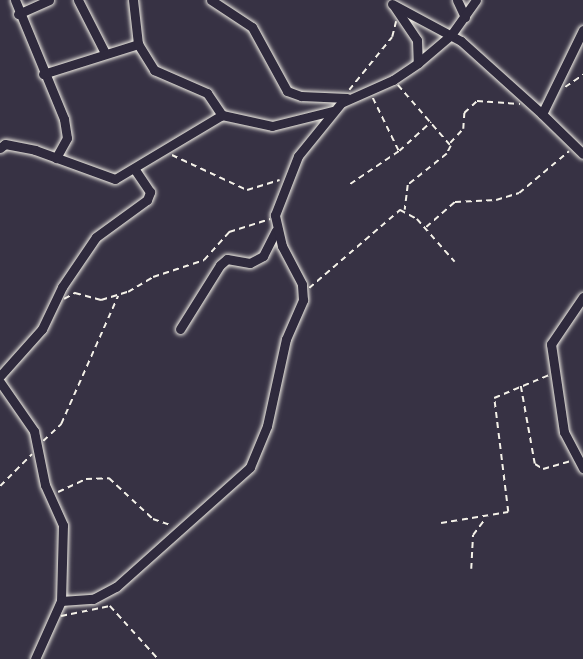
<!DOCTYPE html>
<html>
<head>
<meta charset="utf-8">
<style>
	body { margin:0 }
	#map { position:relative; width:583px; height:659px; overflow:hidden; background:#373244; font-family:"Gochi Hand",sans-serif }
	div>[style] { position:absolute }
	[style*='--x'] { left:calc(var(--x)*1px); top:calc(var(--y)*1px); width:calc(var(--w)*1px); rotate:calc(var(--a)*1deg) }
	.path>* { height:1.5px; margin-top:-0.75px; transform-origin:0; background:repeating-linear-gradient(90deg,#f4f1e8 0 6px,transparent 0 10.5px) }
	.roads { filter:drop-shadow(0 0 2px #f4f1e8) drop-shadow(0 0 2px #f4f1e8) }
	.minor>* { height:9px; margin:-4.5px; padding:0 4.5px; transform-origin:4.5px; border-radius:4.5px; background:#2f2a3d }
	span { translate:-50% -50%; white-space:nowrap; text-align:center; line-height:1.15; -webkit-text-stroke:6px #2f2a3d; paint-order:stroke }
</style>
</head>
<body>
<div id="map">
	<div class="path">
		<i style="--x:398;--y:85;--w:81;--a:49"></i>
		<i style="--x:451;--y:146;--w:9;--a:117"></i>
		<i style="--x:447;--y:154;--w:50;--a:141.5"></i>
		<i style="--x:408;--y:185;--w:25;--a:97"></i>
		<i style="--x:565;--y:87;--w:22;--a:-34"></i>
		<i style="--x:349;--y:90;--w:68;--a:-50.9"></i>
		<i style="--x:392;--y:37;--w:16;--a:-76"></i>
		<i style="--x:373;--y:98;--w:59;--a:63.9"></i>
		<i style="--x:450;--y:143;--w:19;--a:-47"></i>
		<i style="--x:463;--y:129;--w:16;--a:-86"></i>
		<i style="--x:464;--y:113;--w:18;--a:-43"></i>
		<i style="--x:477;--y:101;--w:43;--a:4"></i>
		<i style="--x:172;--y:155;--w:83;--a:25"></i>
		<i style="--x:247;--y:190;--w:34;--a:-17"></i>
		<i style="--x:350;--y:184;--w:59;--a:-34"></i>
		<i style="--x:399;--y:151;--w:43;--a:-42.2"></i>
		<i style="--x:426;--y:227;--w:38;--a:-41"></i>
		<i style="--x:455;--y:202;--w:41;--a:-2.8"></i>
		<i style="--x:496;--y:200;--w:24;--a:-17"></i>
		<i style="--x:519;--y:193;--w:65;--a:-40"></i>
		<i style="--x:309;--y:288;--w:120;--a:-40.6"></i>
		<i style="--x:400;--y:210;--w:19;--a:28"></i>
		<i style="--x:417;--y:219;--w:57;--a:48.5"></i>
		<i style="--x:64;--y:299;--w:13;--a:-29"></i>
		<i style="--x:75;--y:293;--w:27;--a:15"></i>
		<i style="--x:101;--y:300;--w:28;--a:-17"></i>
		<i style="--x:128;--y:292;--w:29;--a:-31"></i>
		<i style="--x:153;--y:277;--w:54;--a:-18.4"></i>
		<i style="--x:204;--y:260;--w:38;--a:-48"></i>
		<i style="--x:229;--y:232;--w:43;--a:-17.6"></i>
		<i style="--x:521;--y:386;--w:79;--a:79.8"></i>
		<i style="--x:535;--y:464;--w:9;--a:32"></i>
		<i style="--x:543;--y:469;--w:29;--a:-16"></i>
		<i style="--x:43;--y:441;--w:25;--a:-43"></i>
		<i style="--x:61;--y:424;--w:140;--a:-66"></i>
		<i style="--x:0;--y:486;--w:45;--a:-45"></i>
		<i style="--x:58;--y:492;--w:31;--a:-25"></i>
		<i style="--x:86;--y:479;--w:23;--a:-2"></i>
		<i style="--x:109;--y:478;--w:60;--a:43"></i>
		<i style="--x:153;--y:519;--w:21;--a:19"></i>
		<i style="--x:441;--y:523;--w:68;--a:-9.3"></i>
		<i style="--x:508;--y:512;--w:115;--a:-97"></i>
		<i style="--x:494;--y:398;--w:60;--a:-22.7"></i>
		<i style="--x:471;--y:569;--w:34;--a:-87"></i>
		<i style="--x:473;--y:535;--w:20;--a:-53"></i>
		<i style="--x:61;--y:616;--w:50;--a:-11.5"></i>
		<i style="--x:110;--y:606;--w:72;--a:47.8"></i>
	</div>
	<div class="roads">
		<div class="minor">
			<i style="--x:15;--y:0;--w:129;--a:67.6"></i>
			<i style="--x:64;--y:119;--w:19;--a:81"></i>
			<i style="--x:67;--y:138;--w:23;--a:119"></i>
			<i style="--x:78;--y:0;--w:59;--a:63"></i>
			<i style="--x:133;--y:0;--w:44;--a:83.5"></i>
			<i style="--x:211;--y:0;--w:49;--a:33.4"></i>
			<i style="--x:252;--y:27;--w:73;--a:61.3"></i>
			<i style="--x:287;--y:91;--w:15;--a:20"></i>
			<i style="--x:301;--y:96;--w:46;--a:2.5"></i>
			<i style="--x:457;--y:0;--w:19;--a:65"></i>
			<i style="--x:392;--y:4;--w:78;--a:28.2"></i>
			<i style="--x:461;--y:41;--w:109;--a:42"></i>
			<i style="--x:394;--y:6;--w:41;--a:55.9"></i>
			<i style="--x:417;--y:40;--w:23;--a:88"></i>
			<i style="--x:18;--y:14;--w:34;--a:-24"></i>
			<i style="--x:583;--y:30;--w:93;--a:116"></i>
			<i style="--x:542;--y:114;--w:57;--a:44.3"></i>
			<i style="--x:43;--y:74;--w:100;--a:-17.5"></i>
			<i style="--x:138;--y:44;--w:31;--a:58"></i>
			<i style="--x:154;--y:70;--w:58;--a:23.5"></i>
			<i style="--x:207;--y:93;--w:27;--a:56"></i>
			<i style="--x:0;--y:148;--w:6;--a:-39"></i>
			<i style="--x:5;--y:144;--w:31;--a:11"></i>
			<i style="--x:35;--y:150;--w:85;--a:19.9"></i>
			<i style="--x:115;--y:179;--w:125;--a:-30.9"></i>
			<i style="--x:222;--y:115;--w:51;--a:12.4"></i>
			<i style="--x:272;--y:126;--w:62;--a:-14"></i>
			<i style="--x:583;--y:297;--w:57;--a:124.2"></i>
			<i style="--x:551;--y:344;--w:89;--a:81.6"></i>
			<i style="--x:564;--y:432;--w:41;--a:62.2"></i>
			<i style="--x:180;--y:329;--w:75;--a:-58"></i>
			<i style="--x:220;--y:265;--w:9;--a:-41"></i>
			<i style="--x:227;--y:259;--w:23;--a:10"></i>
			<i style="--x:250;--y:263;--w:15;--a:-28"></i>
			<i style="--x:263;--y:256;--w:28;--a:-63"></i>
			<i style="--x:0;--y:376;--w:63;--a:-48.2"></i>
			<i style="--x:42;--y:329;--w:47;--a:-64.5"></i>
			<i style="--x:62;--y:287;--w:60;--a:-55.8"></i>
			<i style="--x:96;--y:237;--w:63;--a:-36"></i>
			<i style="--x:147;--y:200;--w:9;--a:-69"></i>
			<i style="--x:150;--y:192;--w:27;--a:-124"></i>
			<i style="--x:0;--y:382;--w:60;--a:55.2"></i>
			<i style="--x:34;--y:431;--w:55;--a:78.5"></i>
			<i style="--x:45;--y:485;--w:44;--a:65.8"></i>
			<i style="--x:63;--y:525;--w:76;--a:91.5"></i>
			<i style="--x:35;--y:659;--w:64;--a:-65.9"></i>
			<i style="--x:61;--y:601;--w:32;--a:-4"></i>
			<i style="--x:93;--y:599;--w:26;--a:-28"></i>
			<i style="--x:116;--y:587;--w:180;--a:-41.8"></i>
			<i style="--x:250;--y:467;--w:44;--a:-67.5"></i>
			<i style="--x:267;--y:426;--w:89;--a:-77.7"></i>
			<i style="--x:286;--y:339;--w:43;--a:-66.4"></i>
			<i style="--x:303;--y:300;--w:16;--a:-94"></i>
			<i style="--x:302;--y:284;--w:43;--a:-117.8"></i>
			<i style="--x:282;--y:246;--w:32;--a:-103"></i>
			<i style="--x:275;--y:215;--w:63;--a:-68.7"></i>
			<i style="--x:298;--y:156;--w:68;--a:-50.9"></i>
			<i style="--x:341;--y:103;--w:57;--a:-23.9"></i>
			<i style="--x:393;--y:80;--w:30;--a:-34"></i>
			<i style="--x:418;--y:63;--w:43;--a:-40.3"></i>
			<i style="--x:451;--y:35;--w:43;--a:-54.5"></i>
		</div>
	</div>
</div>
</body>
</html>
